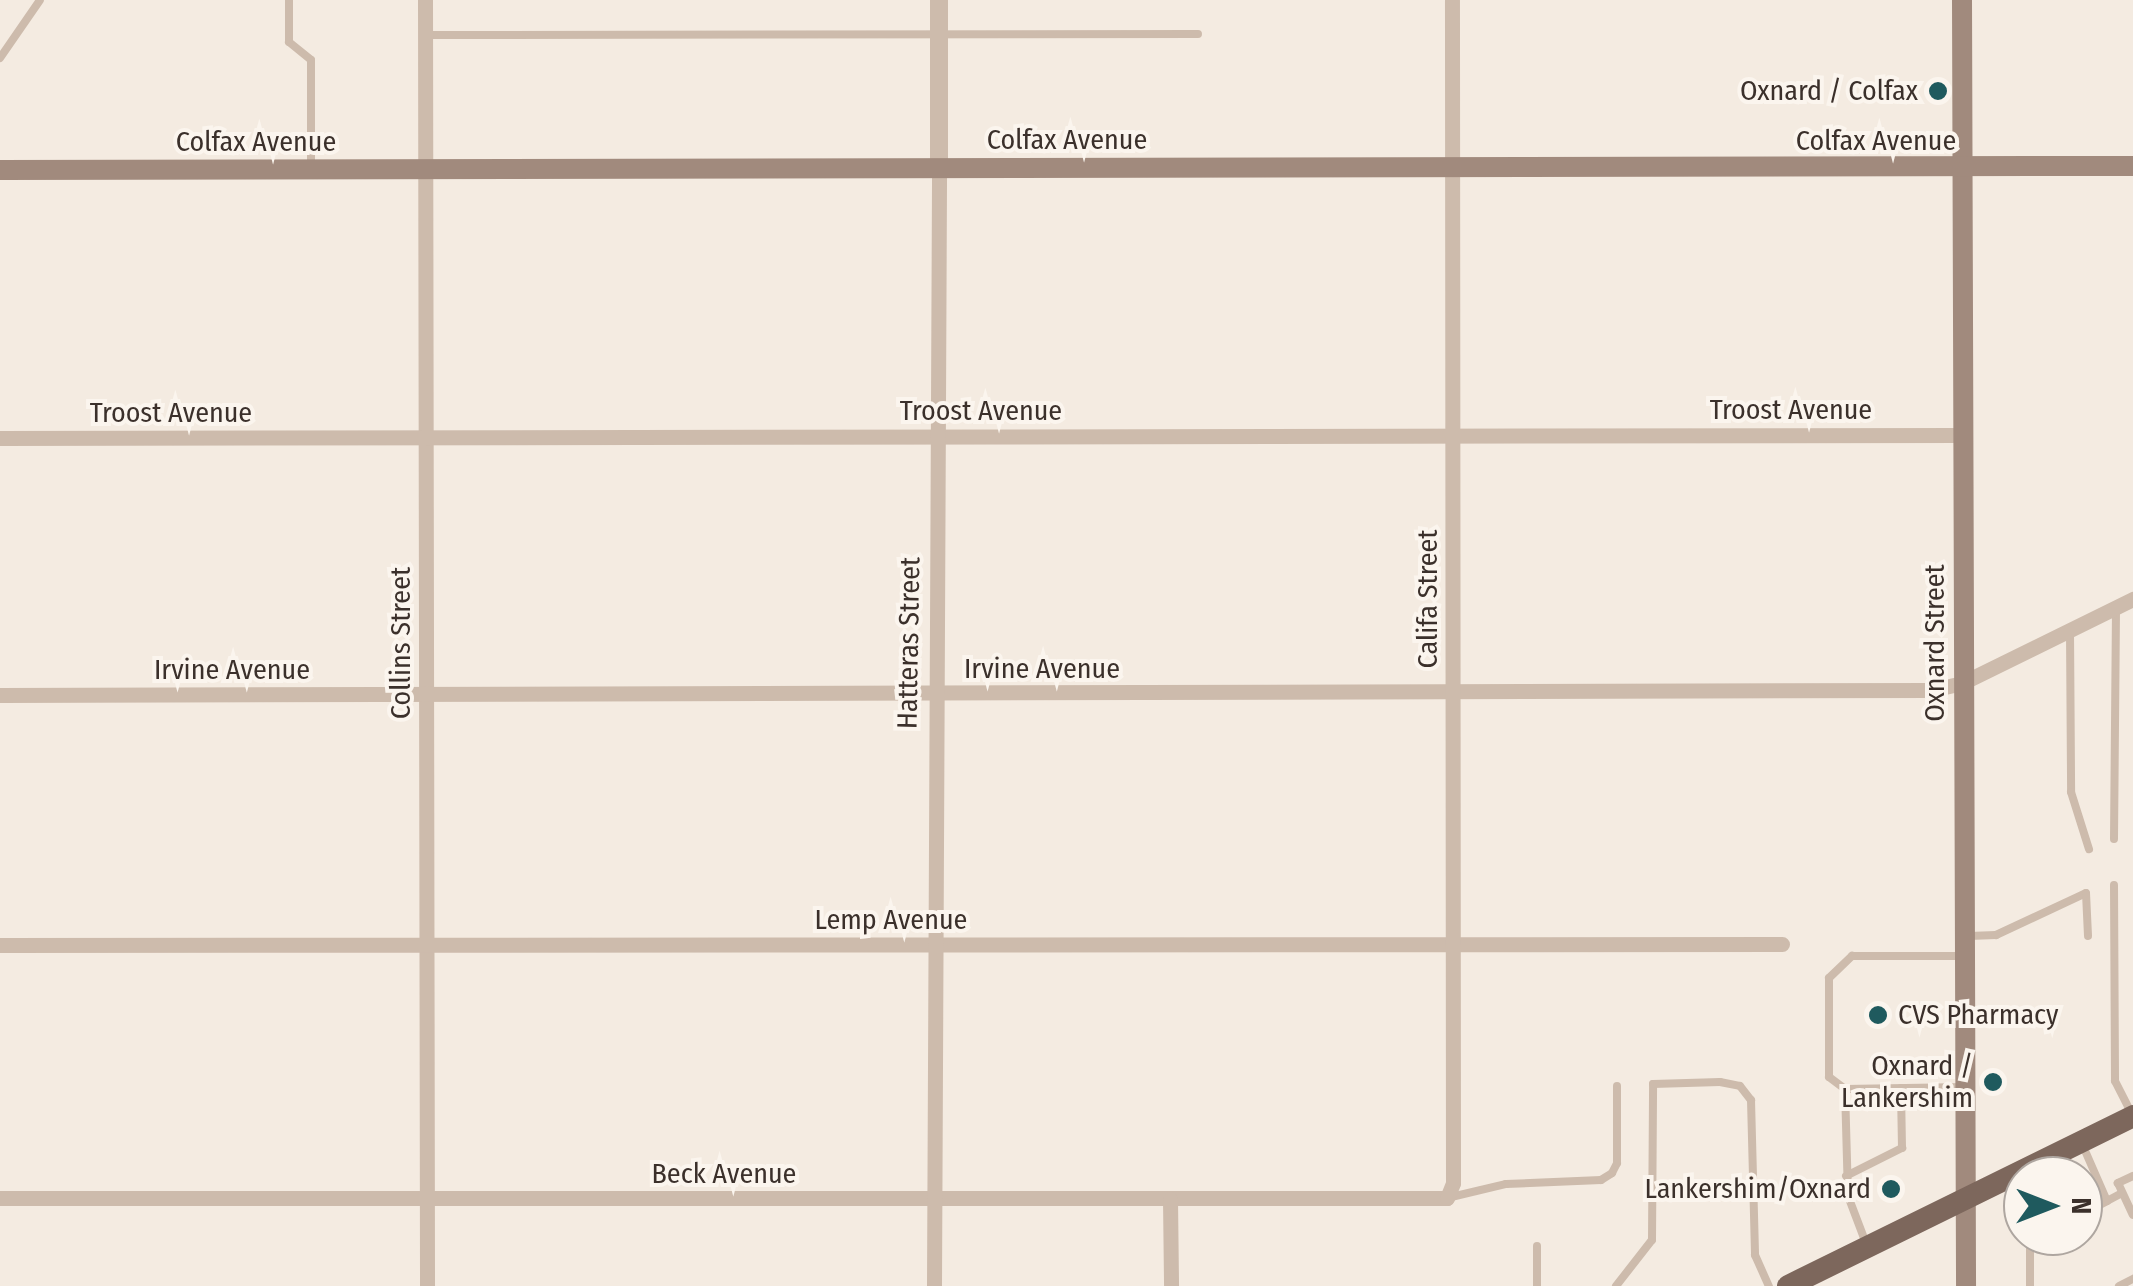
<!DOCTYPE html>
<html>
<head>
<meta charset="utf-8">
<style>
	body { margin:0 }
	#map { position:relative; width:2133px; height:1286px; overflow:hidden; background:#f4ebe1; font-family:"Fira Sans Condensed",sans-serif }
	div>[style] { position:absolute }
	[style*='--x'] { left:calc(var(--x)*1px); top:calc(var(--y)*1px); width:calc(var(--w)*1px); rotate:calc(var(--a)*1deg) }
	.service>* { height:8px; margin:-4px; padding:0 4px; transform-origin:4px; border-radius:4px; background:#cdbbac }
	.minor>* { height:15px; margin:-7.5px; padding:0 7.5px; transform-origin:7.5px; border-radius:7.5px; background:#cdbbac }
	.tertiary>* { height:18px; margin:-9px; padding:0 9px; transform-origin:9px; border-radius:9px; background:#cdbbac }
	.secondary>* { height:20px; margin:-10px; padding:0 10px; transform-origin:10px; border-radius:10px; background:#a18a7d }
	.primary>* { height:22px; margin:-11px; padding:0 11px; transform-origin:11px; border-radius:11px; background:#7d675c }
	.dots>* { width:28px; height:28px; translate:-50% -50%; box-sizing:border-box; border:5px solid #fbf5ee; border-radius:50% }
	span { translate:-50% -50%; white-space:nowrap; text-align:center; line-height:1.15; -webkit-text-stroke:8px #fbf5ee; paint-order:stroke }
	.poi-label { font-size:28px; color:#3b302b }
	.right { translate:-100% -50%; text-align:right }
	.left { translate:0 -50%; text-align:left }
	.street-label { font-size:28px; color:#3b302b }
	.north { position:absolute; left:2003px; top:1156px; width:100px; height:100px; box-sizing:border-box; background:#fbf5ee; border:2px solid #aea6a0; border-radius:50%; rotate:90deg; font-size:28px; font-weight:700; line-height:40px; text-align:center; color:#3b302b }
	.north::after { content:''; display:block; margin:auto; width:35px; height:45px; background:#1f5a5e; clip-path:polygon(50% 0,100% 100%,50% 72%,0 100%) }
</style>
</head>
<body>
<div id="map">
	<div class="service">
		<i style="--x:289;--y:0;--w:42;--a:90"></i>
		<i style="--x:289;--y:42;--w:28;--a:39"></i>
		<i style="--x:311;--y:60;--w:106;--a:90"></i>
		<i style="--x:425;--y:35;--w:773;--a:-0.07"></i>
		<i style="--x:0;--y:58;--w:70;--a:-55.4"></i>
		<i style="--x:2070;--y:632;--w:160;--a:89.6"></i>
		<i style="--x:2071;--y:792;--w:60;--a:72.5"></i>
		<i style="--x:2114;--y:839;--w:232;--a:-89.5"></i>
		<i style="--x:2114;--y:885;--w:196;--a:89.7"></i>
		<i style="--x:2115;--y:1081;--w:35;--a:63"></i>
		<i style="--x:1969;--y:936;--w:27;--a:-2"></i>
		<i style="--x:1996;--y:935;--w:99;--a:-25"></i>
		<i style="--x:2086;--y:893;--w:43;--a:87.3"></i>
		<i style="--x:1845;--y:1089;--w:20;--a:-143"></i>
		<i style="--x:1829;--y:1077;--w:99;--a:-90"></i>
		<i style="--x:1829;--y:978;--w:32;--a:-44"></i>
		<i style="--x:1852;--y:956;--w:113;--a:0"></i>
		<i style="--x:2083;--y:1146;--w:60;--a:66.4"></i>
		<i style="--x:2107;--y:1201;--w:17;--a:-28"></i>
		<i style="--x:1846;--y:1176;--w:63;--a:-26.6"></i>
		<i style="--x:1902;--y:1148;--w:60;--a:-91"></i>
		<i style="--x:2133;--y:1176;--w:17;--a:155"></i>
		<i style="--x:2118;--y:1183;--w:35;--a:65"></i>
		<i style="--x:1447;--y:1198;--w:61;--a:-13.3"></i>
		<i style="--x:1506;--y:1184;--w:95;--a:-2.4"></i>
		<i style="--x:1601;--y:1180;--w:13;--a:-32"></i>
		<i style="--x:1612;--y:1173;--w:11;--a:-63"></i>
		<i style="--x:1617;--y:1163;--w:77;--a:-90"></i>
		<i style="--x:2083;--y:1214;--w:27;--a:-28"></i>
		<i style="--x:1537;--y:1246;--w:40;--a:90"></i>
		<i style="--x:1867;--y:1246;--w:53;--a:-110.8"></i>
		<i style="--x:1848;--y:1196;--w:107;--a:-91.6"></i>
		<i style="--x:1845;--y:1089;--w:120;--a:-1"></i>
		<i style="--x:1616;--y:1286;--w:58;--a:-52"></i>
		<i style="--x:1652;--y:1240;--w:156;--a:-89.6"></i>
		<i style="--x:1653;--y:1084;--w:67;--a:-1.7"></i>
		<i style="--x:1720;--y:1082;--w:20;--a:11"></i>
		<i style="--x:1740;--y:1086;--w:18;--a:52"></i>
		<i style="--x:1751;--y:1100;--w:155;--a:88.5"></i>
		<i style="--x:1755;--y:1255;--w:34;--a:66"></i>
		<i style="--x:2030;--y:1286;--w:44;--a:-90"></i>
		<i style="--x:2030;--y:1242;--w:13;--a:-29"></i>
		<i style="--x:2119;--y:1286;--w:16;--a:-27"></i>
	</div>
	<div class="minor">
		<i style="--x:425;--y:0;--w:1286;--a:89.91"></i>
		<i style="--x:0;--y:438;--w:1962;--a:-0.09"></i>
		<i style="--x:0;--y:695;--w:1932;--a:-0.15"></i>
		<i style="--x:1932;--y:690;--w:31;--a:-13"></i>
		<i style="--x:1962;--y:683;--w:191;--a:-26.2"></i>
		<i style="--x:0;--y:945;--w:1782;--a:-0.03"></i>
		<i style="--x:0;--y:1198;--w:1447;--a:0"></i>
		<i style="--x:1447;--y:1198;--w:16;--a:-68"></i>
		<i style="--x:1453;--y:1183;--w:1183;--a:-90.05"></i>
		<i style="--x:1170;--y:1199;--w:87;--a:89.3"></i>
		<i style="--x:934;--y:1286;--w:1118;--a:-89.74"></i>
	</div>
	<div class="tertiary">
		<i style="--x:939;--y:0;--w:168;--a:90"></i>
	</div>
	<div class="secondary">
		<i style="--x:1962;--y:0;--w:1286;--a:89.82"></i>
		<i style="--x:0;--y:170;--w:2133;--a:-0.11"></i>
	</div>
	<div class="primary">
		<i style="--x:1788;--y:1286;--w:385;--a:-26.2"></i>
	</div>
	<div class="dots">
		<i style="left:1938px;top:91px;background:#1f5a5e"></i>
		<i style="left:1878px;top:1015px;background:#1f5a5e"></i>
		<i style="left:1993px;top:1082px;background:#1f5a5e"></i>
		<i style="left:1891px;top:1189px;background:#1f5a5e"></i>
	</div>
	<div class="poi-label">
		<span class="right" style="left:1918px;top:91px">Oxnard / Colfax</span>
		<span class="left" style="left:1898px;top:1015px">CVS Pharmacy</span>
		<span class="right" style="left:1973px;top:1082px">Oxnard /<br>Lankershim</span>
		<span class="right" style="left:1871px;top:1189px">Lankershim/Oxnard</span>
	</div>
	<div class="street-label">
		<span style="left:1067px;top:140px">Colfax Avenue</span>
		<span style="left:1876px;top:141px">Colfax Avenue</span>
		<span style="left:256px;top:142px">Colfax Avenue</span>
		<span style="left:1791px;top:410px">Troost Avenue</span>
		<span style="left:981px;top:411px">Troost Avenue</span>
		<span style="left:171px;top:413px">Troost Avenue</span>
		<span style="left:1428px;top:599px;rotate:-90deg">Califa Street</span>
		<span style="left:401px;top:643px;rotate:-90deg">Collins Street</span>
		<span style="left:909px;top:643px;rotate:-89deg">Hatteras Street</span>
		<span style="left:1935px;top:643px;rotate:-90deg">Oxnard Street</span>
		<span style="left:1042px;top:669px">Irvine Avenue</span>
		<span style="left:232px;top:670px">Irvine Avenue</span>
		<span style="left:891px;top:920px">Lemp Avenue</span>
		<span style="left:724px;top:1174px">Beck Avenue</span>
	</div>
	<div class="north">N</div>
</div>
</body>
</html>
